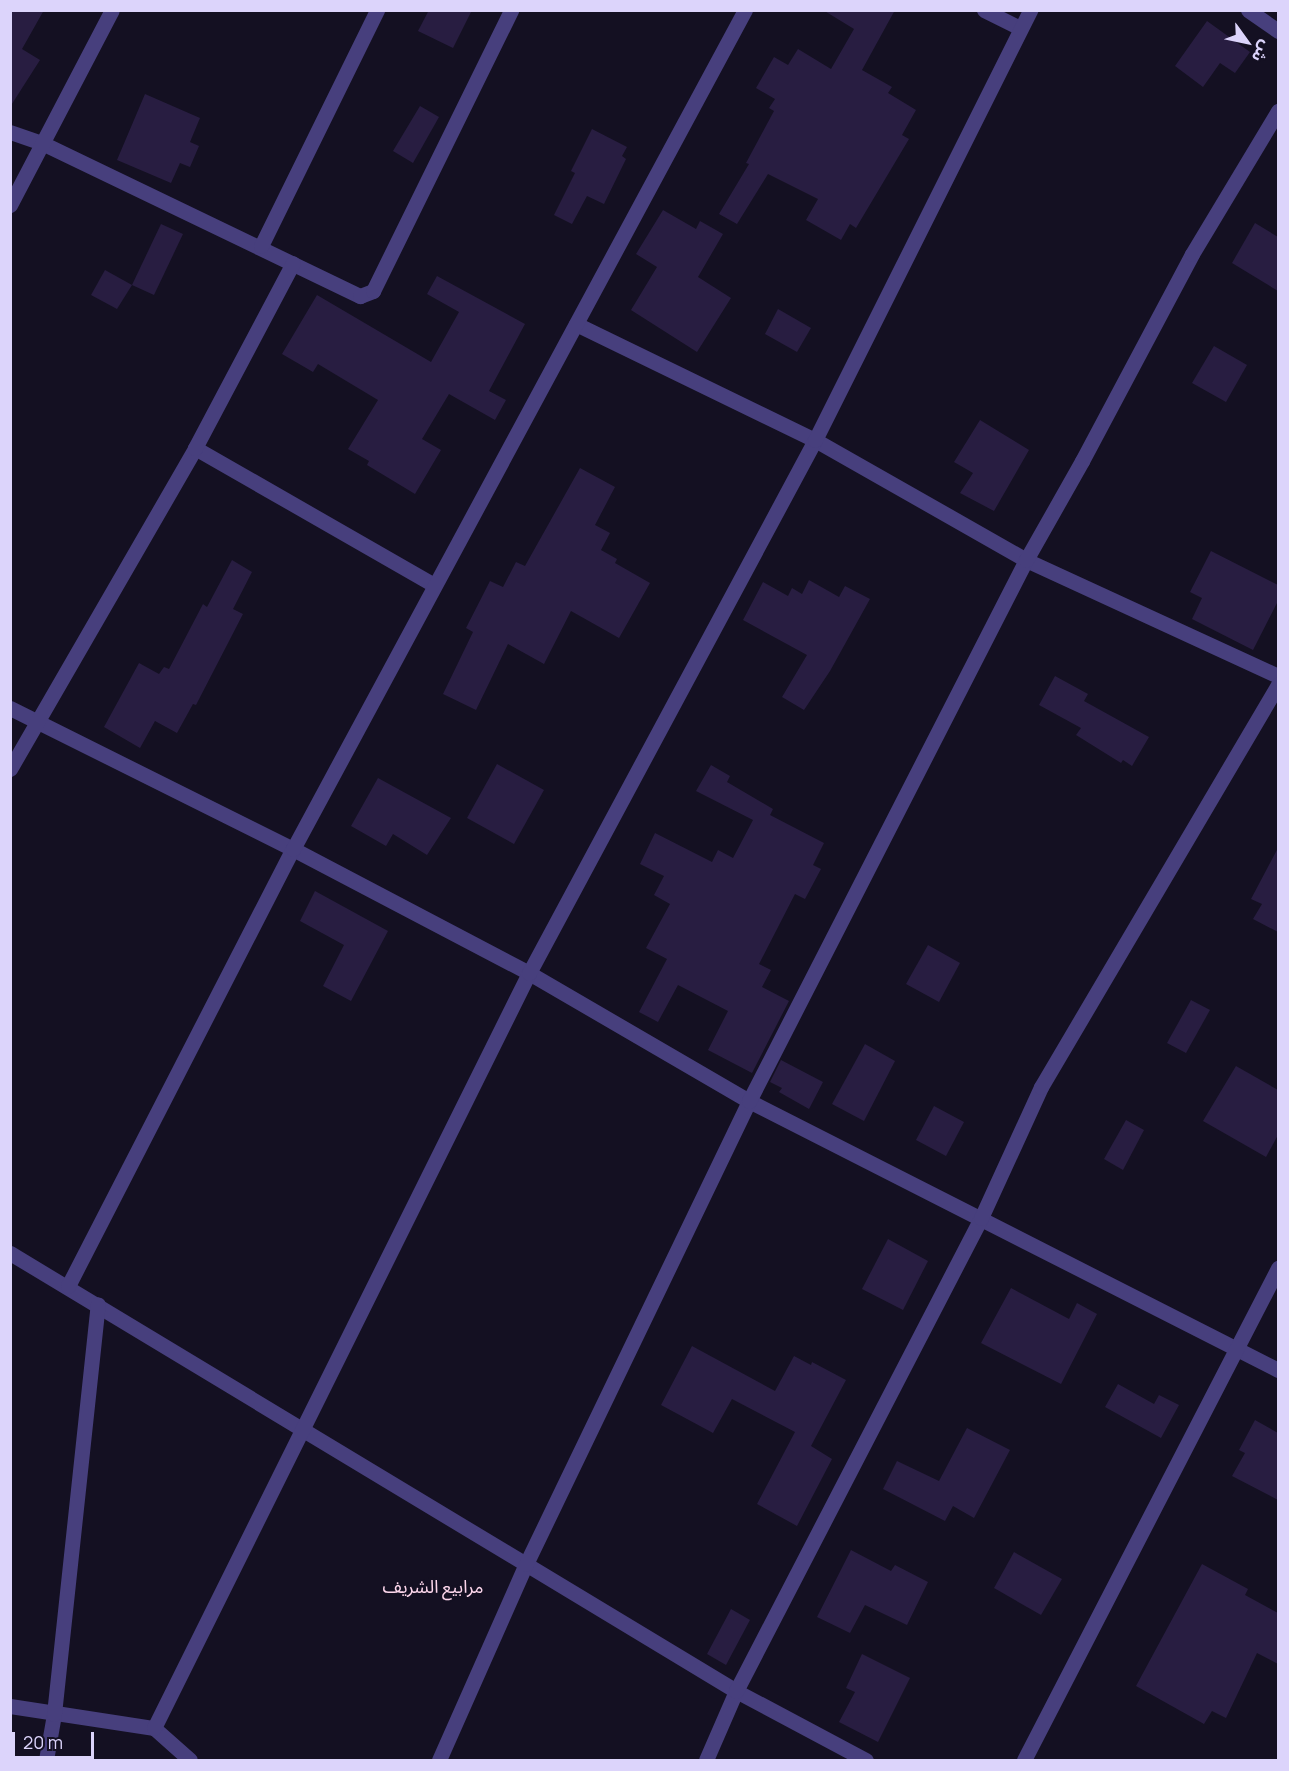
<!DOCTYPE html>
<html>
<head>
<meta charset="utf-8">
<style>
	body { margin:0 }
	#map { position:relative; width:1289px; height:1771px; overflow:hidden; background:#141022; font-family:Manrope,"Noto Sans Arabic",sans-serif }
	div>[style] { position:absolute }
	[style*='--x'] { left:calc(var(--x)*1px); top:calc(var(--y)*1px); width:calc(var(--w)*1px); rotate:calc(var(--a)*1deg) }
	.building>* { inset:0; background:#281d41 }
	.minor>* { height:15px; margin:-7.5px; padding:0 7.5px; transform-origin:7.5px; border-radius:7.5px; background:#473f7d }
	span { translate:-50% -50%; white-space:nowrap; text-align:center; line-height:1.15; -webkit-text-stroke:4.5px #141022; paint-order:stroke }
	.neighbourhood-label { font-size:18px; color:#fcd6eb }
	.frame { position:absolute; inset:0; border:12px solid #dcd4fb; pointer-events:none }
	.north { position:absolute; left:1217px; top:12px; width:60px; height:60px; -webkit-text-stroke:4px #141022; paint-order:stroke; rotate:123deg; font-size:16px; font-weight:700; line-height:24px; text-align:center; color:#dcd4fb }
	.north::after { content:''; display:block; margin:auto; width:21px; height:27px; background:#dcd4fb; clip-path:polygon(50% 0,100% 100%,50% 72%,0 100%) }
	.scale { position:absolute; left:12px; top:1732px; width:82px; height:27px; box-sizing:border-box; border:3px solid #dcd4fb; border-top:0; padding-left:8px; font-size:18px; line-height:21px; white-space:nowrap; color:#dcd4fb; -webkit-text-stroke:4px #141022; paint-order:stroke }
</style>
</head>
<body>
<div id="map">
	<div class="building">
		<i style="clip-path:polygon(10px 10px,44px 10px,22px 49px,40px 60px,10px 107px)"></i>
		<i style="clip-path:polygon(429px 10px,472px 10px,453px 48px,418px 31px)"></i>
		<i style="clip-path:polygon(823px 10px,895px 10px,862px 70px,892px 87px,888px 93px,916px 110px,902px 135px,909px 139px,856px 228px,850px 224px,841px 240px,806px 220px,818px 199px,768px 174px,737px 224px,719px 214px,749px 164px,746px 163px,774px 111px,769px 108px,775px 99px,756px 88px,774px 57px,788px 65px,798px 49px,831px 69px,854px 29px)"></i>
		<i style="clip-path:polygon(1207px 21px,1250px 52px,1235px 73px,1220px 63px,1203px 87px,1175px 66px)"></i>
		<i style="clip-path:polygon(145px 94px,200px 118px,190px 142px,199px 146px,190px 167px,180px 163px,171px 183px,117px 160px)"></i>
		<i style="clip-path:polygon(420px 106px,439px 117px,413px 163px,393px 151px)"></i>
		<i style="clip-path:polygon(592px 129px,627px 147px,622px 156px,626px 159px,604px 204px,587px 196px,572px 224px,554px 215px,575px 173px,571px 171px)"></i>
		<i style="clip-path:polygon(663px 210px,696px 229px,700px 221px,723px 234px,698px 277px,731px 298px,697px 352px,631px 310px,657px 267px,636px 254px)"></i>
		<i style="clip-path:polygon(1255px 223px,1278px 237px,1278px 291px,1232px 263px)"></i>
		<i style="clip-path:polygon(161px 224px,183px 234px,154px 295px,132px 285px)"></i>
		<i style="clip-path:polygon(105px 270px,132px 285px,117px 309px,91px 295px)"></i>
		<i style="clip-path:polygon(437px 276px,525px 324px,489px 391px,506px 400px,495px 420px,449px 394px,422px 439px,441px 450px,415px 494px,367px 465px,369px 461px,348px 449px,378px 400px,318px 364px,313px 372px,282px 354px,317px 295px,431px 362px,459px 312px,427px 294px)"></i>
		<i style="clip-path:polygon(778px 309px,811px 328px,797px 352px,765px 334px)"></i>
		<i style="clip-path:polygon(1214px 346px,1247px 365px,1226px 402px,1192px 383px)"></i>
		<i style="clip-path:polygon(980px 420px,1029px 450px,994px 511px,960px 493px,973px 473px,954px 462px)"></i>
		<i style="clip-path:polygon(580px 468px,615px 487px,595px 525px,610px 533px,601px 550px,617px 559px,615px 563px,650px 583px,619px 638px,571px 611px,544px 664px,508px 644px,476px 710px,443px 694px,473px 632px,466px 628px,490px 581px,503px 587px,516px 562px,525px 566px)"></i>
		<i style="clip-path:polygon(1211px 551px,1278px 585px,1278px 601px,1253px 650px,1192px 619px,1202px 598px,1190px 592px)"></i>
		<i style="clip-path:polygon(232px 560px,252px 572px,233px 609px,243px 614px,196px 705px,193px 704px,177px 733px,155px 721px,140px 748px,104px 727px,139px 663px,159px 674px,164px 667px,169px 669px,203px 604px,207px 607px)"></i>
		<i style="clip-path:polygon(809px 580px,839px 597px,845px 586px,870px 599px,830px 671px,804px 710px,782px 697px,807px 655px,743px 620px,763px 582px,788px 596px,792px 588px,802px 594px)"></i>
		<i style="clip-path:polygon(1055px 676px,1088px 694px,1084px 701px,1149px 737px,1132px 766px,1123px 760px,1121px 763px,1076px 735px,1081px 728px,1039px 705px)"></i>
		<i style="clip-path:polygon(497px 764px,544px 790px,514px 844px,467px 818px)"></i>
		<i style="clip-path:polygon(711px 765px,730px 776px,727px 782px,773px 809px,770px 815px,824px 843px,813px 865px,821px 869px,805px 899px,795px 894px,759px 964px,771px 970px,762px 987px,789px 1001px,752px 1073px,708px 1050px,728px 1011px,678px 985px,658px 1022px,639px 1012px,667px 959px,646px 948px,670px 904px,654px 895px,664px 876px,640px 864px,655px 833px,712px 862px,718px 850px,733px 858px,753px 820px,696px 791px)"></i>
		<i style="clip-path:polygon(378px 778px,451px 818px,427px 855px,393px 834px,386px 846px,351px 826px)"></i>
		<i style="clip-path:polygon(1278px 848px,1278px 932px,1253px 919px,1262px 904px,1251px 899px)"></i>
		<i style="clip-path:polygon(315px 891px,388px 931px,351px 1001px,323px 986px,344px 945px,300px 921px)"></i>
		<i style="clip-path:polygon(928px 945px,960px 963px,939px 1002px,906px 984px)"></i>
		<i style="clip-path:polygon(1191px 1000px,1210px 1010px,1186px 1053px,1167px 1043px)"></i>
		<i style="clip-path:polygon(865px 1044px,895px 1061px,864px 1121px,832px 1104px)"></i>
		<i style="clip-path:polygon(781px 1060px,823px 1082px,809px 1109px,779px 1092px,782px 1088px,770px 1082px)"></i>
		<i style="clip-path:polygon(1236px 1066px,1278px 1090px,1278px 1135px,1266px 1157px,1203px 1121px)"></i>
		<i style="clip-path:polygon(934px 1106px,964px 1122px,946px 1156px,916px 1140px)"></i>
		<i style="clip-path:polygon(1126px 1120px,1144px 1130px,1123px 1170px,1104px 1159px)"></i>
		<i style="clip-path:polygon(888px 1239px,928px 1261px,903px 1310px,862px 1289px)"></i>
		<i style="clip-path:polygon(1011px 1288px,1069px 1319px,1077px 1303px,1097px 1314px,1061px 1384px,981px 1343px)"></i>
		<i style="clip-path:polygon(692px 1346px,775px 1391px,794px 1356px,811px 1365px,812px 1362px,846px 1380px,811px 1446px,832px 1459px,797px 1526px,757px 1504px,795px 1432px,732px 1399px,713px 1433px,661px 1405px)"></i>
		<i style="clip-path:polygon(1118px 1384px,1154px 1404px,1159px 1395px,1179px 1405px,1161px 1438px,1105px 1407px)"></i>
		<i style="clip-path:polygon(1255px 1420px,1278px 1433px,1278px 1500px,1232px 1476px,1245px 1453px,1239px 1450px)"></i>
		<i style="clip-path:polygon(967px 1428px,1010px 1450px,974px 1518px,953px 1506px,945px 1521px,883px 1489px,897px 1461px,939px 1481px)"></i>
		<i style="clip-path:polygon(851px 1550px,891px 1571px,895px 1565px,928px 1582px,907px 1625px,865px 1605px,850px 1633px,817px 1617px)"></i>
		<i style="clip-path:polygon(1014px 1552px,1062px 1579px,1041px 1615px,994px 1588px)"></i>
		<i style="clip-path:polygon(1202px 1564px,1248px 1589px,1245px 1595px,1278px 1613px,1278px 1664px,1257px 1653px,1226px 1718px,1212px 1711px,1204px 1724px,1136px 1686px)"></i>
		<i style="clip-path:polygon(731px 1609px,750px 1620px,726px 1665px,707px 1654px)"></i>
		<i style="clip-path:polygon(862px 1654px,910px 1678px,878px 1742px,839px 1722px,855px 1692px,846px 1688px)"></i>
	</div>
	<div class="minor">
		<i style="--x:984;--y:10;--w:40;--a:26.6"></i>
		<i style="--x:1248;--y:10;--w:37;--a:35"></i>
		<i style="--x:10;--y:132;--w:36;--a:19"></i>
		<i style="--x:44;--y:144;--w:351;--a:25.7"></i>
		<i style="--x:360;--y:296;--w:14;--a:-21"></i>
		<i style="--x:373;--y:291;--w:313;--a:-63.8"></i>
		<i style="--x:10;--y:205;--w:220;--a:-62.4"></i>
		<i style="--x:261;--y:246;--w:263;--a:-63.8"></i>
		<i style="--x:576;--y:324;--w:266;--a:25.9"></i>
		<i style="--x:815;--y:440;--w:243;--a:29.6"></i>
		<i style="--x:1026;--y:560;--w:277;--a:24.7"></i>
		<i style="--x:195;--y:448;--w:275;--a:29.8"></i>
		<i style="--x:10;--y:708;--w:316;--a:26.5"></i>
		<i style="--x:293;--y:849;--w:267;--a:27.7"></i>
		<i style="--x:529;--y:973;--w:255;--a:30.2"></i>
		<i style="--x:749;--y:1101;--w:593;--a:26.95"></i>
		<i style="--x:10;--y:769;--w:370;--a:-60"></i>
		<i style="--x:195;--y:448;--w:209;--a:-62.1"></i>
		<i style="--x:10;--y:1253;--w:848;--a:31.1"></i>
		<i style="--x:736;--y:1691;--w:147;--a:28"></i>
		<i style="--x:68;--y:1286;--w:492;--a:-62.8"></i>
		<i style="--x:293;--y:849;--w:953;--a:-61.69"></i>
		<i style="--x:10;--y:1706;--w:146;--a:8.7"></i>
		<i style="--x:154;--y:1728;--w:48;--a:41.6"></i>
		<i style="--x:154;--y:1728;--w:843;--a:-63.59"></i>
		<i style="--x:529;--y:973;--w:605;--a:-61.78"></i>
		<i style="--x:815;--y:440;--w:481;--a:-63.4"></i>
		<i style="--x:46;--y:1760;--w:47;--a:-80.1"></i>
		<i style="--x:54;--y:1714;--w:412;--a:-83.9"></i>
		<i style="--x:439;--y:1760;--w:214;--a:-66.1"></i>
		<i style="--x:526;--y:1564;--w:514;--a:-64.28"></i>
		<i style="--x:749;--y:1101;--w:608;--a:-62.89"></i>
		<i style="--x:1026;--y:560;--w:114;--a:-60.5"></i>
		<i style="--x:1082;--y:461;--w:234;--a:-62"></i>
		<i style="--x:1192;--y:254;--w:167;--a:-59"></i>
		<i style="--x:706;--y:1760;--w:75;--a:-66.5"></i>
		<i style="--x:736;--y:1691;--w:533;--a:-62.62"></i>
		<i style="--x:981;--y:1218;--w:144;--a:-65.4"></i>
		<i style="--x:1041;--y:1087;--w:467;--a:-59.5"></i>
		<i style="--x:1024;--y:1760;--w:554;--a:-62.69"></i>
	</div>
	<div class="neighbourhood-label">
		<span style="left:433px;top:1586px">مرابيع الشريف</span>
	</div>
	<div class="frame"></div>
	<div class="north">ش</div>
	<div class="scale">20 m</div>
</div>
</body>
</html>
